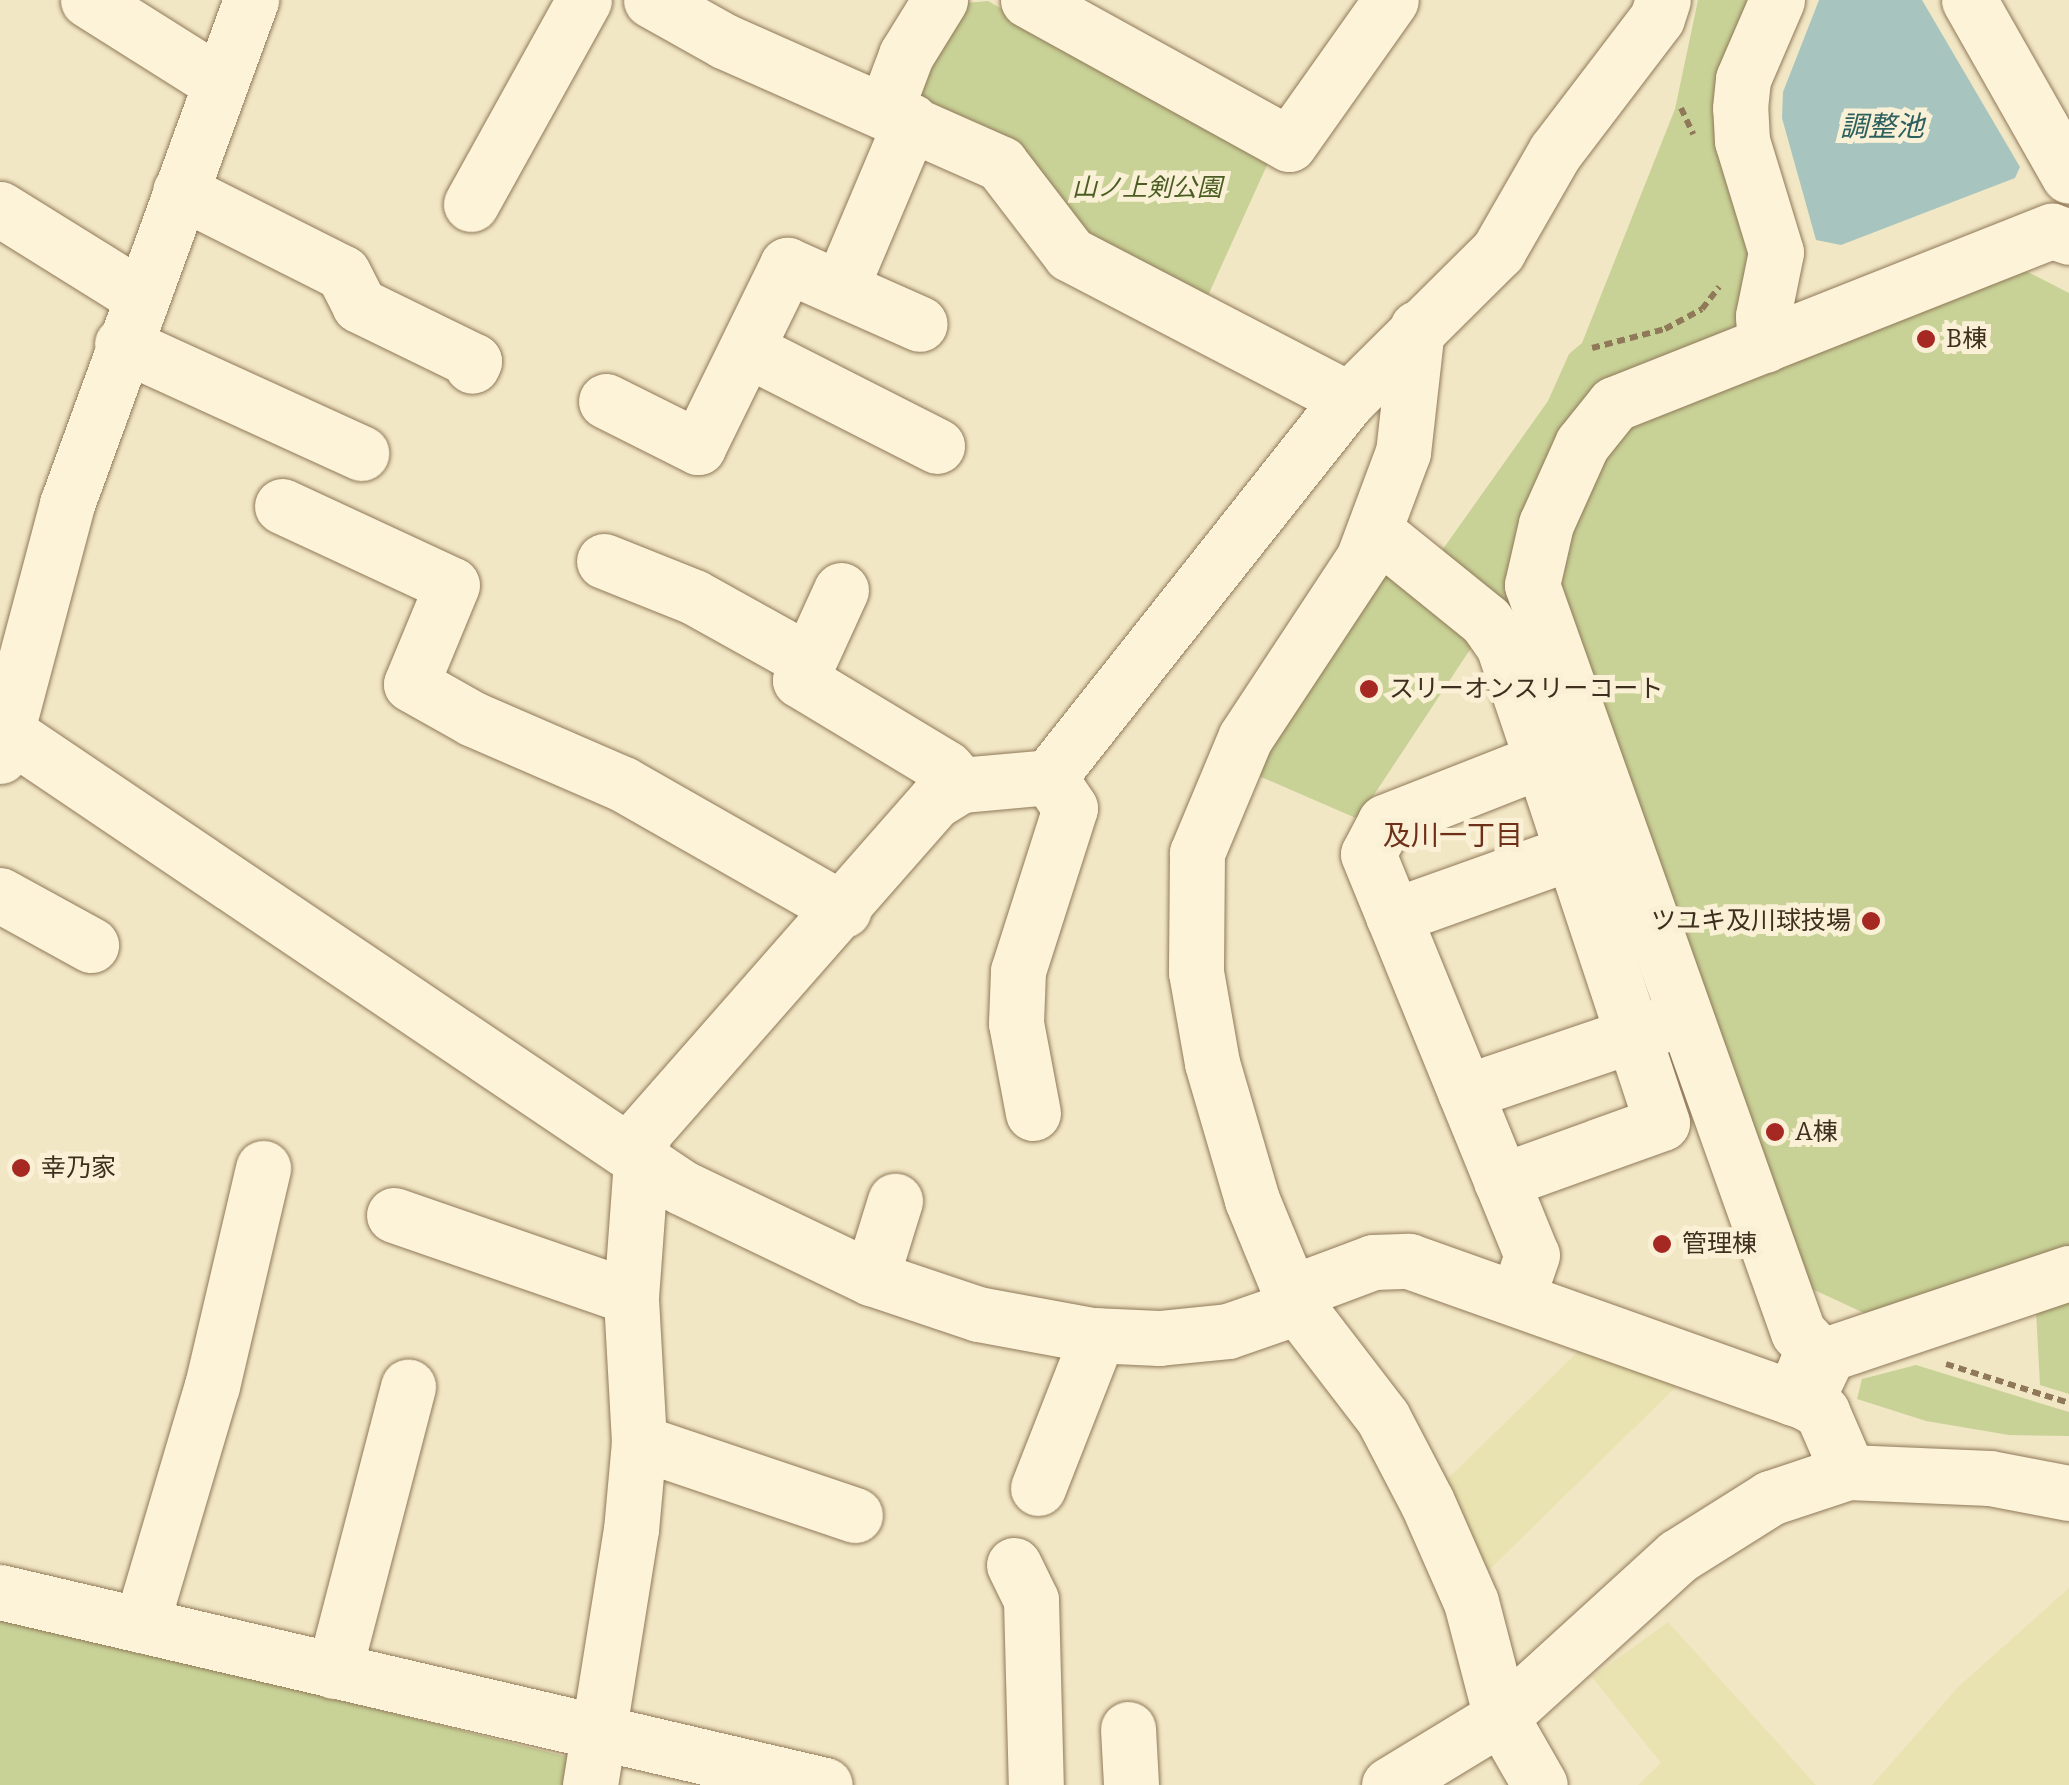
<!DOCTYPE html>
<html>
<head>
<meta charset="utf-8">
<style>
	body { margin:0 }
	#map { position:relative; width:2069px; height:1785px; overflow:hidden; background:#f2e7c5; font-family:Bitter,"Noto Sans JP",serif }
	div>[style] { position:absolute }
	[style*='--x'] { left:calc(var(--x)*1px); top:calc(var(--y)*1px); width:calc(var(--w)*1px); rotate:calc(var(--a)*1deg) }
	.farmland>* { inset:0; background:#e9e3b1 }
	.green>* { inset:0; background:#c8d297 }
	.water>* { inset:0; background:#a7c5be }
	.path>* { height:6px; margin-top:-3px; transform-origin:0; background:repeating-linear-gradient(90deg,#907959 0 8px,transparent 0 13px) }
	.roads { filter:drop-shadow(0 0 2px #907959) drop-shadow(0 0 2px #907959) }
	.minor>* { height:55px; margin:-27.5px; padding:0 27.5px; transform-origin:27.5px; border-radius:27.5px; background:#fcf3d9 }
	.dots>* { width:28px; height:28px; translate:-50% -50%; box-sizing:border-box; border:5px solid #f9f0d5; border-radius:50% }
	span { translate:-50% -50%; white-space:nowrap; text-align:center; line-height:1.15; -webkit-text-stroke:10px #f9f0d5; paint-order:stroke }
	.park-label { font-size:25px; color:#4b5d22; font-style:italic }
	.poi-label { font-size:25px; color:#3e2f1e }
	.left { translate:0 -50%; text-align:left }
	.right { translate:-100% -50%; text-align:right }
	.water-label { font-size:28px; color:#2c5f5f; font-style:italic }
	.neighbourhood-label { font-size:28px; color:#6f3019 }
</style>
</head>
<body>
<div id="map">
	<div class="farmland">
		<i style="clip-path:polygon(1589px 1341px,1684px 1379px,1483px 1576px,1436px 1490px)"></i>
		<i style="clip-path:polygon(2069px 1588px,2069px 1785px,1872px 1785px,1958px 1687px)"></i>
		<i style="clip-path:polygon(1668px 1622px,1816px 1785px,1638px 1785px,1661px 1763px,1592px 1677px)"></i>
	</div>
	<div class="green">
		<i style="clip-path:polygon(1698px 0,1765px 0,1763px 229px,1740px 324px,1598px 391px,1572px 412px,1531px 492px,1528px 636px,1438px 556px,1548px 401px,1569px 354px,1582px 343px,1675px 109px)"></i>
		<i style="clip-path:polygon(988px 1px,1268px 163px,1201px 311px,1087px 249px,920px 105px,911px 87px,965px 3px)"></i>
		<i style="clip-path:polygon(2020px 268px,2069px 293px,2069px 1252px,1877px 1319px,1799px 1283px,1556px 591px,1564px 531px,1598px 463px,1636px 416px)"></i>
		<i style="clip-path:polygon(1393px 570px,1477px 639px,1358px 819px,1245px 770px,1367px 581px)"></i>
		<i style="clip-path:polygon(2069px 1299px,2069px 1394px,2040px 1385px,2036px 1311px)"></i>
		<i style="clip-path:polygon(1916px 1365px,2069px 1412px,2069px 1436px,2009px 1435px,1926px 1421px,1857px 1399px,1862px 1379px)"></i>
		<i style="clip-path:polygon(0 1615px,576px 1759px,584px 1785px,0 1785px)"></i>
	</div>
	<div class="water">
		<i style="clip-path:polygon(1819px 0,1922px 0,2020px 167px,2015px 178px,1841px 245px,1816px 240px,1782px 118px,1783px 92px)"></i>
	</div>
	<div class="path">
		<i style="--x:1681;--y:108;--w:29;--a:65"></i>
		<i style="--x:1592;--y:348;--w:75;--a:-14.6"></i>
		<i style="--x:1665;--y:329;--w:42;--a:-28.4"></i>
		<i style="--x:1702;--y:309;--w:28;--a:-52"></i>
		<i style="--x:1946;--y:1364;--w:129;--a:17.6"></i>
	</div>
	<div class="roads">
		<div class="minor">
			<i style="--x:88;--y:0;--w:156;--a:32.2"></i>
			<i style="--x:651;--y:0;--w:84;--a:29.3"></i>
			<i style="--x:724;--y:41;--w:303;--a:23.9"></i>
			<i style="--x:1001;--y:164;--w:113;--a:52.5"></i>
			<i style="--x:1070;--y:254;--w:314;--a:27.5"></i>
			<i style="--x:1028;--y:0;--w:298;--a:28.9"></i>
			<i style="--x:1289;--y:144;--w:176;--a:-54.7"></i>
			<i style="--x:1969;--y:0;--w:202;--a:60.4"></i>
			<i style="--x:885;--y:111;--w:60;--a:-69.4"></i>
			<i style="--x:906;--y:55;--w:65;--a:-58.3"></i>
			<i style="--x:180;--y:191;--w:182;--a:26.7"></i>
			<i style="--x:343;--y:273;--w:36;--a:63"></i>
			<i style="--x:359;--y:305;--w:128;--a:26"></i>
			<i style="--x:474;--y:361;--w:5;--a:112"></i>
			<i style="--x:471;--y:204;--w:233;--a:-61"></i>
			<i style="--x:0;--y:209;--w:165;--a:31.9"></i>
			<i style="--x:841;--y:287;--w:180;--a:-67.1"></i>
			<i style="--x:1417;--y:328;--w:125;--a:96.4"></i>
			<i style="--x:1403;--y:452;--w:114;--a:110.5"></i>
			<i style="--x:1363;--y:559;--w:214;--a:123.4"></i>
			<i style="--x:1245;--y:738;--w:125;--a:112.7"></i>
			<i style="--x:1197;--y:853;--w:119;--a:90.5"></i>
			<i style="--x:1196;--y:972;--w:92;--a:80"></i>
			<i style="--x:1212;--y:1063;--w:143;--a:73.7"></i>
			<i style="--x:1252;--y:1200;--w:110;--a:67.6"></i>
			<i style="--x:1294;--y:1302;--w:146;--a:52.5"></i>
			<i style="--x:1383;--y:1418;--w:95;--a:62.4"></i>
			<i style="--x:1427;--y:1502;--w:109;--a:66.3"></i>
			<i style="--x:1471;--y:1602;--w:119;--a:75.4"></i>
			<i style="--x:1501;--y:1717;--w:78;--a:60.2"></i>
			<i style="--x:122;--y:344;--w:263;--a:24.5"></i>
			<i style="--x:1765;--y:345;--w:29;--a:-94"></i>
			<i style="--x:1763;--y:316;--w:65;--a:-78.5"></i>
			<i style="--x:1776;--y:252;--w:116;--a:-107"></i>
			<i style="--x:1742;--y:141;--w:33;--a:-93"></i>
			<i style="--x:1740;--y:108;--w:29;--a:-84"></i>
			<i style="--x:1743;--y:79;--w:86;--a:-66.7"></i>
			<i style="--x:748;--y:350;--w:212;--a:26.9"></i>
			<i style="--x:606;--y:401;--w:103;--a:26.6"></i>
			<i style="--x:698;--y:447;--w:203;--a:-63.9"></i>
			<i style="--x:787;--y:265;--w:145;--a:23.9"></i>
			<i style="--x:282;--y:506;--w:187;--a:24.9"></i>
			<i style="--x:452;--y:585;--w:107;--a:112.5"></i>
			<i style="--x:411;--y:684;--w:71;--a:29.4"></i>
			<i style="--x:473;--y:719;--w:163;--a:23.4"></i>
			<i style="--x:623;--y:784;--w:254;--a:29.7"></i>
			<i style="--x:1375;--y:531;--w:143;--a:39"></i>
			<i style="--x:1486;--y:621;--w:29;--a:55"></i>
			<i style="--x:1503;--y:645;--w:121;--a:71.3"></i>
			<i style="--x:1542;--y:760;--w:169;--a:158.5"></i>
			<i style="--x:1385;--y:822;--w:36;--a:118"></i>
			<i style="--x:1368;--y:854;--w:433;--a:67.8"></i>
			<i style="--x:1532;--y:1255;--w:46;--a:109.2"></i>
			<i style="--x:604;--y:561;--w:97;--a:21.8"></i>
			<i style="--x:694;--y:597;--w:129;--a:29.1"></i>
			<i style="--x:841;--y:590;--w:99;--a:114.5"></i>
			<i style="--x:800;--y:680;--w:170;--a:31.1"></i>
			<i style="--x:946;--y:768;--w:23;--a:49"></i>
			<i style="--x:961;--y:785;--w:88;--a:-5.2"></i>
			<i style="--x:8;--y:733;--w:812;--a:34"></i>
			<i style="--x:681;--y:1187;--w:211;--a:25.6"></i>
			<i style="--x:871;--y:1278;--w:113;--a:18.6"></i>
			<i style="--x:978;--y:1314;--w:116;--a:10.4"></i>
			<i style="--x:1092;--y:1335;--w:67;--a:2.6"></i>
			<i style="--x:1159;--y:1338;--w:69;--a:-5.8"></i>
			<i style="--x:1228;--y:1331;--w:58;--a:-19.1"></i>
			<i style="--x:1283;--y:1312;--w:29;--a:-52"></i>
			<i style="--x:1301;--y:1289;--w:77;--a:-20.6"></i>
			<i style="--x:1373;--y:1262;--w:36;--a:-2"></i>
			<i style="--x:1409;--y:1261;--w:420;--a:19.6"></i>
			<i style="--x:1805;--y:1402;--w:20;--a:30"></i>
			<i style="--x:1822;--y:1412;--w:65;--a:66.6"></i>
			<i style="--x:0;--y:756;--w:261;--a:-75.1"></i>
			<i style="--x:67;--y:504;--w:537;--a:-69.94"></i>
			<i style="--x:0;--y:895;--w:104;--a:28.8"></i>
			<i style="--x:1393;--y:916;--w:228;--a:-19.7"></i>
			<i style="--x:1465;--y:1092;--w:214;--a:-18.8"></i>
			<i style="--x:1033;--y:1113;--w:92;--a:-100.7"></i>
			<i style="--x:1016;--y:1023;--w:52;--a:-87.8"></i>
			<i style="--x:1018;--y:971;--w:171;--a:-72.3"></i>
			<i style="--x:1070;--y:808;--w:37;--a:-124"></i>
			<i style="--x:1049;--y:777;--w:483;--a:-51.6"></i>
			<i style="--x:1349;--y:399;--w:210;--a:-44.8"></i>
			<i style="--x:1498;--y:251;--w:114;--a:-60.1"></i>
			<i style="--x:1555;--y:152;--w:168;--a:-52.7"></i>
			<i style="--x:1657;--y:18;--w:19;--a:-72"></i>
			<i style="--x:1501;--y:1181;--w:171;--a:-19.8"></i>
			<i style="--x:1662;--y:1123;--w:382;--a:-108.3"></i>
			<i style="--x:394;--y:1215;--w:251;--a:19.1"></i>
			<i style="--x:871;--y:1278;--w:81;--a:-72.7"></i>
			<i style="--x:1793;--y:1398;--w:54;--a:-68.2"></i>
			<i style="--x:1813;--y:1348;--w:22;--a:-133"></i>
			<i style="--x:1798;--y:1332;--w:793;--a:-109.6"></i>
			<i style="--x:1532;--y:585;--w:63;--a:-77.1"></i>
			<i style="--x:1546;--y:524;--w:88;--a:-65.8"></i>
			<i style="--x:1582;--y:444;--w:51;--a:-51.3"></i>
			<i style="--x:1614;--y:404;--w:471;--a:-21.6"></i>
			<i style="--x:2052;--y:231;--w:18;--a:19"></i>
			<i style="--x:1806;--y:1400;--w:51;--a:-64.4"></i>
			<i style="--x:1828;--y:1354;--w:254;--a:-18.6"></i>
			<i style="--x:639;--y:1442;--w:228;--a:18.7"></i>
			<i style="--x:1038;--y:1488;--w:164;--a:-68.6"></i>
			<i style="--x:1014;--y:1565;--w:39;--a:64"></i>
			<i style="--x:1031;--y:1600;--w:185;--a:88.5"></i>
			<i style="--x:0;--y:1592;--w:847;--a:13.17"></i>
			<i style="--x:141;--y:1625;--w:249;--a:-73.5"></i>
			<i style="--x:212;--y:1386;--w:224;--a:-76.8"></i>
			<i style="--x:334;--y:1671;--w:294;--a:-75.4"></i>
			<i style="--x:1128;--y:1729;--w:56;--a:86.9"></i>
			<i style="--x:590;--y:1785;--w:258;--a:-80.9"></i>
			<i style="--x:631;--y:1530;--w:88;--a:-84.8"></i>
			<i style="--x:639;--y:1442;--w:145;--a:-93.2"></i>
			<i style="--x:631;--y:1297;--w:164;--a:-85.8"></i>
			<i style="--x:643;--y:1133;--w:442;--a:-48.7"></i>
			<i style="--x:935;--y:801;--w:31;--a:-32"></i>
			<i style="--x:1389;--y:1785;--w:131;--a:-31.3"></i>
			<i style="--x:1501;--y:1717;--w:239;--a:-42.3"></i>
			<i style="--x:1678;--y:1556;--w:109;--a:-32.2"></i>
			<i style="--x:1770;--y:1498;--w:82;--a:-18.4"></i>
			<i style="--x:1848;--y:1472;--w:142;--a:2.4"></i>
			<i style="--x:1990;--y:1478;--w:80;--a:10.8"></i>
		</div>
	</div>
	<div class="dots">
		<i style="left:1926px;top:339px;background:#a52823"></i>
		<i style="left:1369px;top:689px;background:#a52823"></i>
		<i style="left:1871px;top:921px;background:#a52823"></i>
		<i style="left:1775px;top:1132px;background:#a52823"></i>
		<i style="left:21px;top:1168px;background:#a52823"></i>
		<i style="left:1662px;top:1244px;background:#a52823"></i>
	</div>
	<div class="park-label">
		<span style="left:1147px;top:188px">山ノ上剣公園</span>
	</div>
	<div class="poi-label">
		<span class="left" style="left:1946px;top:339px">B棟</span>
		<span class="left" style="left:1389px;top:689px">スリーオンスリーコート</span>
		<span class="right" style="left:1851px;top:921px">ツユキ及川球技場</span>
		<span class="left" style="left:1795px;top:1132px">A棟</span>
		<span class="left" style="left:41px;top:1168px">幸乃家</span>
		<span class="left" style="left:1682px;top:1244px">管理棟</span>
	</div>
	<div class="water-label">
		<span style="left:1882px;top:127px">調整池</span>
	</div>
	<div class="neighbourhood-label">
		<span style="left:1453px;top:836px">及川一丁目</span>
	</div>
</div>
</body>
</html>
